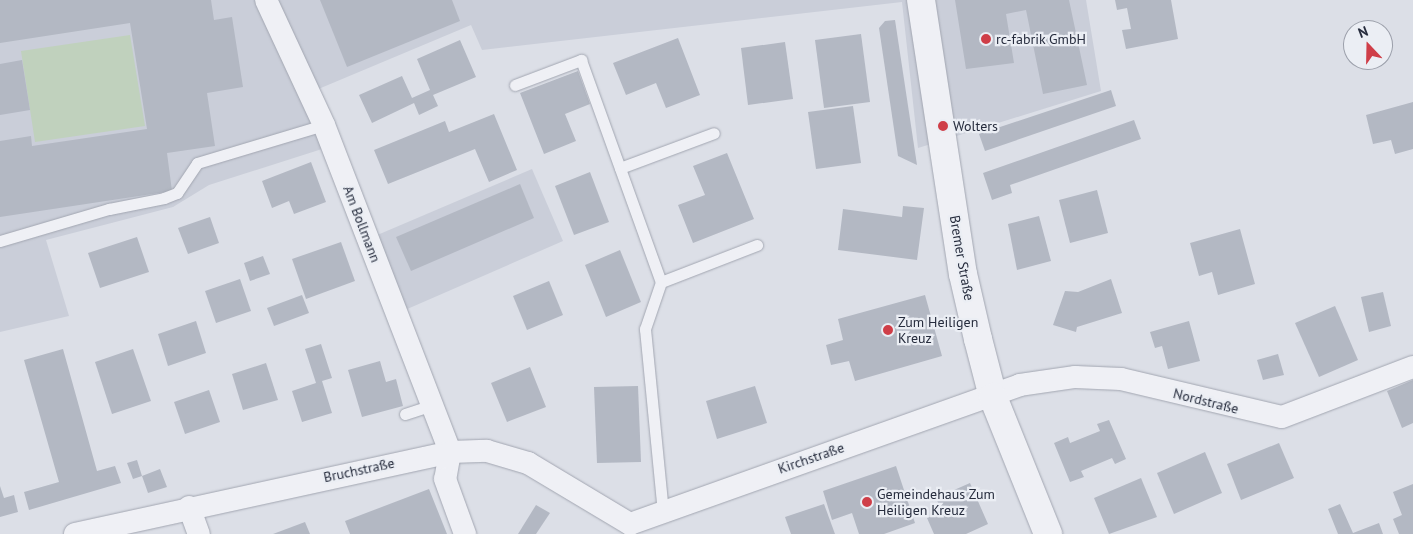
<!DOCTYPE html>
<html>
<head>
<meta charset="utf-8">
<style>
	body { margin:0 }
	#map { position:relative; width:1413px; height:534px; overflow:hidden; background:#dcdfe7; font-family:"PT Sans",sans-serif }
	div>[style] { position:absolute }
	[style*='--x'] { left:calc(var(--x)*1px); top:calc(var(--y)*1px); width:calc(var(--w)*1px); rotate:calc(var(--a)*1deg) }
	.built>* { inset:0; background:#caced9 }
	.green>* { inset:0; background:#c0d1bd }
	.building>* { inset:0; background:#b3b8c3 }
	.roads { filter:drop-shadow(0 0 1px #a2a6b1) drop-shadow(0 0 1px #a2a6b1) }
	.service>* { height:11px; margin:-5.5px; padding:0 5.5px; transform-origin:5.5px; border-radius:5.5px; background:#eff0f5 }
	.minor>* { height:22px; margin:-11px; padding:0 11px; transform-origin:11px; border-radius:11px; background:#eff0f5 }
	.tertiary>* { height:28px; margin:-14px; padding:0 14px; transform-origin:14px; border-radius:14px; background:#eff0f5 }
	.dots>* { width:14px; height:14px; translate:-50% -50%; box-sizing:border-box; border:2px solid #ebeef4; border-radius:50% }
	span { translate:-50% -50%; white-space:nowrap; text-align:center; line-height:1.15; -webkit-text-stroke:4.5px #ebeef4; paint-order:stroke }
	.poi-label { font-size:14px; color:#262c3d }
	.left { translate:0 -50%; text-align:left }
	.street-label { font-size:14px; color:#262c3d }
	.north { position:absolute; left:1343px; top:20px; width:50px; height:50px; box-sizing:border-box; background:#ebeef4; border:1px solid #9ca0ab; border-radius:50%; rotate:339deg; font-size:14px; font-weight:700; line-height:20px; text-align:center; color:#262c3d }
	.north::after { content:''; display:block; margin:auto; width:18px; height:22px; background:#cf3e48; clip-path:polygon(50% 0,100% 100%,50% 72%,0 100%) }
</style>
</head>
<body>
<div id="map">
	<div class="built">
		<i style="clip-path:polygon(0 0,1086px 0,1101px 91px,918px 148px,902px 2px,482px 50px,471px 25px,316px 90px,322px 149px,209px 185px,173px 207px,46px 240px,69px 316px,0 332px)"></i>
		<i style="clip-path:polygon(532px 169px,563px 241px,405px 310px,375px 236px)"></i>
	</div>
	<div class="green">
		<i style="clip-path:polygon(130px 35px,145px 126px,35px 142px,21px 51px)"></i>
	</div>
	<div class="building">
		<i style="clip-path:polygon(0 0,211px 0,214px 20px,232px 17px,243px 87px,207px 93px,215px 146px,167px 153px,172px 191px,0 217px,0 141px,31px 136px,32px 146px,147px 129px,130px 23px,0 43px)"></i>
		<i style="clip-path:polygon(320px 0,452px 0,460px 21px,347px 67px)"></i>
		<i style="clip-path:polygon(955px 0,1069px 0,1087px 85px,1043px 94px,1026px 10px,1006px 14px,1014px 63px,966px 69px)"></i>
		<i style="clip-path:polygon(1115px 0,1171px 0,1178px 39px,1126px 49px,1122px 30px,1131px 29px,1127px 8px,1117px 10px)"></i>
		<i style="clip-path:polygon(895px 20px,917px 165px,898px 156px,879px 28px,885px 21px)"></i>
		<i style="clip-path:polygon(861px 34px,870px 102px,824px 108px,815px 40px)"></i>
		<i style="clip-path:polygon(678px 38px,700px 95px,666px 108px,656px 83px,626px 95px,613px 63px)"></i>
		<i style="clip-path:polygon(460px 40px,476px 77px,433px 95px,438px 106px,419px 115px,414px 103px,372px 123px,359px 95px,402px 76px,412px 98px,430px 90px,417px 59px)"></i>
		<i style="clip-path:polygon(785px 42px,793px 99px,748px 105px,741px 48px)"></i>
		<i style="clip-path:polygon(22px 60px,30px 110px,0 115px,0 64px)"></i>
		<i style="clip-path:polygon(578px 71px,590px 104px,565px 114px,576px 141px,544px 154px,520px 93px)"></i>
		<i style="clip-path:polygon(1111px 90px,1116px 106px,985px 151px,979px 134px)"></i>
		<i style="clip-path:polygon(1413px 102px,1413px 149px,1395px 154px,1391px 140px,1373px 144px,1366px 115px)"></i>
		<i style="clip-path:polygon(853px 106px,861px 163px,816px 169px,808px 112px)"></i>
		<i style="clip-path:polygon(494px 114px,517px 170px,489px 182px,475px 149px,388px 184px,374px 150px,445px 121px,449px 132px)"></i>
		<i style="clip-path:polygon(1134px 120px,1141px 139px,1010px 185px,1012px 193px,992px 200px,983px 173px)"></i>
		<i style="clip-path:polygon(727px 153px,754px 219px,693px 243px,678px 205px,705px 195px,693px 166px)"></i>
		<i style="clip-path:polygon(311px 162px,326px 202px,294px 214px,289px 201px,272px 208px,262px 181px)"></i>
		<i style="clip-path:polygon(590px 172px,609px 222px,574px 235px,555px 186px)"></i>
		<i style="clip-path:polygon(520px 184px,534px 218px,411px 271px,396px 237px)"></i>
		<i style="clip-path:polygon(1097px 190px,1108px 233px,1070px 243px,1059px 200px)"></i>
		<i style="clip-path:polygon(903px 206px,924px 208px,917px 260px,838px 250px,843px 209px,902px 217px)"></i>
		<i style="clip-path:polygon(1039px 216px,1051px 261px,1017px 270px,1008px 224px)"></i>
		<i style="clip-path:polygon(210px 217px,219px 243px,188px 254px,178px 228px)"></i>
		<i style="clip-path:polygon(1240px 229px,1255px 284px,1218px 295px,1212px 272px,1199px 276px,1190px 243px)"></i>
		<i style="clip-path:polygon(137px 237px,149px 272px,100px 288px,88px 253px)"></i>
		<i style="clip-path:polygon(341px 242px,355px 281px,306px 299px,292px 259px)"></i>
		<i style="clip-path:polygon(620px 250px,641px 302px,606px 317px,585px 265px)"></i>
		<i style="clip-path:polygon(263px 256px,270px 274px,250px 281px,244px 263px)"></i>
		<i style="clip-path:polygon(240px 279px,251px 311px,216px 323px,205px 291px)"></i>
		<i style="clip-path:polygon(1111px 279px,1122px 313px,1077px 327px,1076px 332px,1053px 325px,1065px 291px,1078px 292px)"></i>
		<i style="clip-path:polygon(549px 281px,563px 315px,527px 330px,513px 296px)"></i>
		<i style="clip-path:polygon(1383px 292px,1391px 326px,1369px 332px,1361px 297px)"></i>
		<i style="clip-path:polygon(302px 295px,309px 313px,274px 326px,267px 308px)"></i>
		<i style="clip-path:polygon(925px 295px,942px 356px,855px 381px,849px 361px,831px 365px,826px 345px,843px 340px,838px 319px)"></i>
		<i style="clip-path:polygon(1335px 306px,1358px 360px,1319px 377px,1295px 323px)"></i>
		<i style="clip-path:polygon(196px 321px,206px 353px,168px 366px,158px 334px)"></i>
		<i style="clip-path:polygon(1189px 321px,1200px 361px,1168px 369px,1162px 346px,1155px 348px,1150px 332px)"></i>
		<i style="clip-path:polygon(321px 344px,332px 378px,322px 381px,332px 413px,302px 422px,292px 391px,316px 383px,305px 349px)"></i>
		<i style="clip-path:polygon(63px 349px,97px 471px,115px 466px,121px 483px,29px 510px,24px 492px,59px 482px,24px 360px)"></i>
		<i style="clip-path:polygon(133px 349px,151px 401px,112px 414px,95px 362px)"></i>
		<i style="clip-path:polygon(1278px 354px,1284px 375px,1263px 380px,1257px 360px)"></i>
		<i style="clip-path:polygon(380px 361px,386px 382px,396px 379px,403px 406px,362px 417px,348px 370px)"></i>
		<i style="clip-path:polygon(266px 363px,278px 400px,243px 410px,232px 374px)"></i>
		<i style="clip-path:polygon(530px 367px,546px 407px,507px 422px,491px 383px)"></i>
		<i style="clip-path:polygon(1413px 380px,1413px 423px,1402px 428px,1387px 391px)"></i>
		<i style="clip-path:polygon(638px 386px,641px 462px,597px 463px,594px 387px)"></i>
		<i style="clip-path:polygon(755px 386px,767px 423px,717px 439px,706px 401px)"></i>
		<i style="clip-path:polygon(209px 390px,220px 422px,185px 434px,174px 402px)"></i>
		<i style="clip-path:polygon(1109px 420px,1126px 459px,1115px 464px,1112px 458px,1081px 471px,1084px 477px,1070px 482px,1054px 443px,1068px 437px,1070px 443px,1100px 431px,1097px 424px)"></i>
		<i style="clip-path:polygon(1279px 443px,1294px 478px,1241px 500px,1227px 464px)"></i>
		<i style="clip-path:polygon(1205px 452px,1222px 493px,1174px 514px,1157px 473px)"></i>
		<i style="clip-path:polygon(137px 460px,142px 476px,160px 469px,167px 487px,148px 493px,142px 476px,133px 479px,127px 463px)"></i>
		<i style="clip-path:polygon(896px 466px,915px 523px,884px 534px,859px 534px,852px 513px,832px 520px,823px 491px)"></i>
		<i style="clip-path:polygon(1141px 478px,1157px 517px,1109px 534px,1094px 498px)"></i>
		<i style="clip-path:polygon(970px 483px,988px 524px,966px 534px,934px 534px,927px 518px,942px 512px,936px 498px)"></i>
		<i style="clip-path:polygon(1413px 484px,1413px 534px,1399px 534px,1393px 519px,1402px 515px,1393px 492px)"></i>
		<i style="clip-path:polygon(0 486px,4px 498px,14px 495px,18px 512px,0 517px)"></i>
		<i style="clip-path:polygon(429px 489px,447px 534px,350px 534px,345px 521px)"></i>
		<i style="clip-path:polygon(824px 504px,835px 534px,791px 534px,785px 517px)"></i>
		<i style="clip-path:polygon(1340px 504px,1353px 533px,1379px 523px,1383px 534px,1338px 534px,1328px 509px)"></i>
		<i style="clip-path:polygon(536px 505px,550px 513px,536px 534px,518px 534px)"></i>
		<i style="clip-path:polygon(305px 522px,310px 534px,273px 534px)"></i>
	</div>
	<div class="roads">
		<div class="service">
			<i style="--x:515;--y:85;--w:71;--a:-20.7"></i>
			<i style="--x:581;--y:60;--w:236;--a:70.2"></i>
			<i style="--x:661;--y:282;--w:50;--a:108.8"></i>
			<i style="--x:645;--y:329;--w:183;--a:84.4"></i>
			<i style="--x:620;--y:168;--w:100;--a:-20.4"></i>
			<i style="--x:0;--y:241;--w:114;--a:-16.4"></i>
			<i style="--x:109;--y:209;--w:56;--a:-11.3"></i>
			<i style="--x:164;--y:198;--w:14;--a:-21"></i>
			<i style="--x:177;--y:193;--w:36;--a:-56"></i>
			<i style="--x:197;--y:163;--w:133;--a:-16.7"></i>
			<i style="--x:661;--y:282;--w:103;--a:-21.1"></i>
			<i style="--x:405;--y:414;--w:28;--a:-18"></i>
		</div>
		<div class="minor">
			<i style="--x:266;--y:0;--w:138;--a:65.1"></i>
			<i style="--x:324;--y:125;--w:350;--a:68.9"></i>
			<i style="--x:450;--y:452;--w:27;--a:100"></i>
			<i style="--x:445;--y:479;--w:59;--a:70"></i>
			<i style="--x:189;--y:507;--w:29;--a:70"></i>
			<i style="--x:630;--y:524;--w:414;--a:-19.6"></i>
			<i style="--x:1020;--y:385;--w:56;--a:-8.3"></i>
			<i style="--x:1075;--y:377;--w:46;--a:2.5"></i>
			<i style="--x:1121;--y:379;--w:165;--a:13.3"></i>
			<i style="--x:1282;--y:417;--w:140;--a:-20.9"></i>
			<i style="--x:75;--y:534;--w:384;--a:-12.3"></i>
			<i style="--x:450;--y:452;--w:37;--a:-2"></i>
			<i style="--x:487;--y:451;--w:43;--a:16.3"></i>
			<i style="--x:528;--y:463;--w:119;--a:30.9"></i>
		</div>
		<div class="tertiary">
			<i style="--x:921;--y:0;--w:277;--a:81.3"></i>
			<i style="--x:963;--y:274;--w:67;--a:77"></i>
			<i style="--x:978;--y:339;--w:60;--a:75.5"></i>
			<i style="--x:993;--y:397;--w:148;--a:68.1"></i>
		</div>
	</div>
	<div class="dots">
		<i style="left:986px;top:39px;background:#cf3e48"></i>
		<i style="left:943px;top:126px;background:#cf3e48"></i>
		<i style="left:888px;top:330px;background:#cf3e48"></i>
		<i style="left:867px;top:502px;background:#cf3e48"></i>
	</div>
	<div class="poi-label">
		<span class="left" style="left:996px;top:39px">rc-fabrik GmbH</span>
		<span class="left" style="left:953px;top:126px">Wolters</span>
		<span class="left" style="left:898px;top:330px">Zum Heiligen<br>Kreuz</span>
		<span class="left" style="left:877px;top:502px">Gemeindehaus Zum<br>Heiligen Kreuz</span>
	</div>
	<div class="street-label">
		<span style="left:362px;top:224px;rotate:69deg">Am Bollmann</span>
		<span style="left:962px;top:258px;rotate:80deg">Bremer Straße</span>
		<span style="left:1206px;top:401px;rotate:14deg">Nordstraße</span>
		<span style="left:811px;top:458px;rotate:-19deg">Kirchstraße</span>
		<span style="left:359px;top:470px;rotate:-12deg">Bruchstraße</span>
	</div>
	<div class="north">N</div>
</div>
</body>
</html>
